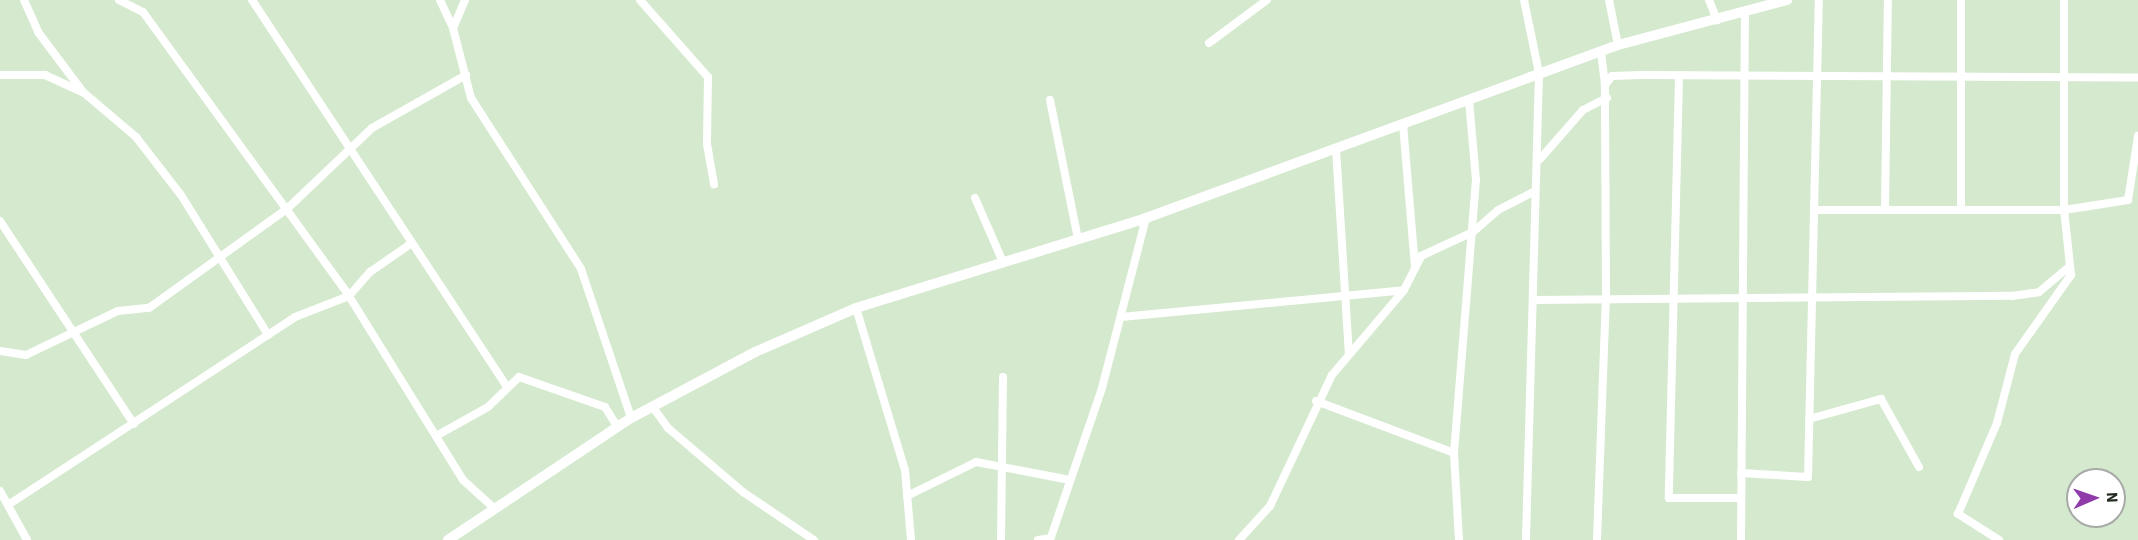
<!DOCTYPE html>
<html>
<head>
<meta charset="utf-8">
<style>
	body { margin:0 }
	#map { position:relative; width:2138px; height:540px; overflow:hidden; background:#d5e9ce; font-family:"Source Sans 3",sans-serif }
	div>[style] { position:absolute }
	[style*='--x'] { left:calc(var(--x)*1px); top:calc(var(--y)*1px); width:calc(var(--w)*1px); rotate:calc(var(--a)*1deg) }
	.minor>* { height:8px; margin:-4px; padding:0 4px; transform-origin:4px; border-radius:4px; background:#fff }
	.tertiary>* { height:10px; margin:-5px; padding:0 5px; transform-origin:5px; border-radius:5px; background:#fff }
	span { translate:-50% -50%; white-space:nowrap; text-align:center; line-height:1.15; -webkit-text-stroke:4.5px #fff; paint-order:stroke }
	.north { position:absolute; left:2066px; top:468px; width:60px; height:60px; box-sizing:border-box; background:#fff; border:2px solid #a7aaa6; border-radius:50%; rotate:88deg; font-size:16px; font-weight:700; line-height:24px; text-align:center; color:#232b21 }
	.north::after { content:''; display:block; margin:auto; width:21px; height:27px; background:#8f3caa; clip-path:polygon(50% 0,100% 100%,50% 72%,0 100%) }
</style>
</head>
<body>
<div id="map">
	<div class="minor">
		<i style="--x:24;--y:0;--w:35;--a:66"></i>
		<i style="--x:38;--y:32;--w:75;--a:53.1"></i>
		<i style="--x:83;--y:92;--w:70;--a:40.3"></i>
		<i style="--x:136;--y:137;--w:73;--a:52.2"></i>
		<i style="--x:181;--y:195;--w:165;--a:58.1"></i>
		<i style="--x:119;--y:0;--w:27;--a:27"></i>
		<i style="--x:143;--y:12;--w:351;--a:54"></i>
		<i style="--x:349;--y:296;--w:216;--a:58.2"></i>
		<i style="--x:463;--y:480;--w:43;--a:42.2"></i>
		<i style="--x:252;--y:0;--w:461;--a:56.6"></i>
		<i style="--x:440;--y:0;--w:31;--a:65"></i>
		<i style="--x:465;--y:0;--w:30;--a:113"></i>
		<i style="--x:453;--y:28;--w:72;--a:75.6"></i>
		<i style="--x:471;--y:98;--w:203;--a:57.2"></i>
		<i style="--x:581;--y:269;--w:157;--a:71.4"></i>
		<i style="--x:640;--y:0;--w:103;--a:48.6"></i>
		<i style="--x:708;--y:77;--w:67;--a:90.9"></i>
		<i style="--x:707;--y:144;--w:41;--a:80.1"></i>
		<i style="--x:1524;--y:0;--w:75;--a:78.4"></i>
		<i style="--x:1539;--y:73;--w:467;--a:91.6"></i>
		<i style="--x:1609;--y:0;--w:46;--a:78.7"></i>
		<i style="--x:1709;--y:0;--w:22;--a:68"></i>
		<i style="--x:1209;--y:43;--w:72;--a:-36.6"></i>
		<i style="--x:1601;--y:52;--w:33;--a:83"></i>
		<i style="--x:1605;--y:85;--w:11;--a:-52"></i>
		<i style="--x:1612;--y:76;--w:30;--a:-2"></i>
		<i style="--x:1642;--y:75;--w:496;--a:0.3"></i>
		<i style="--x:0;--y:75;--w:45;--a:0"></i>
		<i style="--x:45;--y:75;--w:41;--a:24.7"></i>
		<i style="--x:1679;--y:78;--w:420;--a:91.4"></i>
		<i style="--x:1669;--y:498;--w:72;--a:0"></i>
		<i style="--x:1050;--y:100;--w:142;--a:78.6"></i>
		<i style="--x:1403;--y:124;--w:144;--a:85.2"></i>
		<i style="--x:1336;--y:149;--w:206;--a:86.4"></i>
		<i style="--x:1540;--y:159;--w:65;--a:-48.7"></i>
		<i style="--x:1583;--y:110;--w:27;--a:-27"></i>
		<i style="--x:975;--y:198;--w:70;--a:66.4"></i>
		<i style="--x:1885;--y:207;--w:207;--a:-89.2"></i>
		<i style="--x:1961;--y:208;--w:208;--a:-90"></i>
		<i style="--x:1815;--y:210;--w:249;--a:0"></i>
		<i style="--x:2064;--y:210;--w:65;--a:-8.9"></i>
		<i style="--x:2128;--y:200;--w:65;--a:-81.1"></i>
		<i style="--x:0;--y:221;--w:243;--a:56.6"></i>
		<i style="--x:1534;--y:300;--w:478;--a:-0.5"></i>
		<i style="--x:2012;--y:296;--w:27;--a:-8"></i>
		<i style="--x:2039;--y:292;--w:40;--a:-40"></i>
		<i style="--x:856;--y:308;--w:169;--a:73.2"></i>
		<i style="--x:905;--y:470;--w:70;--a:85.1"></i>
		<i style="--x:1121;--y:317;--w:284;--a:-5.4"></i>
		<i style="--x:0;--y:351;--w:26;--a:9"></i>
		<i style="--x:26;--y:355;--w:102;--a:-25.6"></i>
		<i style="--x:118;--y:311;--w:31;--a:-6"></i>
		<i style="--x:149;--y:308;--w:171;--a:-35.7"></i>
		<i style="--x:288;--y:208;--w:116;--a:-43.6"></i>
		<i style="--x:372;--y:128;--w:108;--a:-29.4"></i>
		<i style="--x:1316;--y:401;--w:147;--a:20.6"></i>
		<i style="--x:652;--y:406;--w:27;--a:54"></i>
		<i style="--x:668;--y:428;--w:99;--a:40.5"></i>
		<i style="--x:743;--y:492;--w:86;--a:34.1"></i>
		<i style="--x:1809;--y:419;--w:75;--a:-15.5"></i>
		<i style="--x:1881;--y:399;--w:78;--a:60.8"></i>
		<i style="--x:436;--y:436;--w:60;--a:-29.1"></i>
		<i style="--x:488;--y:407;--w:43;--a:-44.1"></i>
		<i style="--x:519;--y:377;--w:91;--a:19.2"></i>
		<i style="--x:605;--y:407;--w:22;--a:58"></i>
		<i style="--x:1741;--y:473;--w:67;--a:3.4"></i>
		<i style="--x:1808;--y:477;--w:477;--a:-88.7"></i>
		<i style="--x:0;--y:491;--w:56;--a:61.1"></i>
		<i style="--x:907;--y:496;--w:77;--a:-26.2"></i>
		<i style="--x:976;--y:462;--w:96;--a:10.8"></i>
		<i style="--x:8;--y:505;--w:343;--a:-33.2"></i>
		<i style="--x:295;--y:317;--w:58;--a:-21.3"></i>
		<i style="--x:349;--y:296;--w:32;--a:-49"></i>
		<i style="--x:370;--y:272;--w:47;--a:-34.7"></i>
		<i style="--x:1001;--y:540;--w:163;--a:-89.3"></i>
		<i style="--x:1038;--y:540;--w:12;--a:-9"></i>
		<i style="--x:1050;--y:540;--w:161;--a:-71.1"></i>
		<i style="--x:1102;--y:388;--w:176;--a:-75.5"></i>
		<i style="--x:1239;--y:540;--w:46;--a:-47.6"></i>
		<i style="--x:1270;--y:506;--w:145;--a:-64.7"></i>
		<i style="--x:1332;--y:375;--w:111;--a:-49.7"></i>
		<i style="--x:1404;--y:290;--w:38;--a:-63"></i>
		<i style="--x:1421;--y:256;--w:57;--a:-24.8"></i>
		<i style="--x:1473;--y:232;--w:33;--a:-41"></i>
		<i style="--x:1498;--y:210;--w:39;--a:-27"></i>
		<i style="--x:1459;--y:540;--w:87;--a:-93.3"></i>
		<i style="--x:1454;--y:453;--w:274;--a:-85.4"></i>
		<i style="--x:1476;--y:180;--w:80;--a:-95"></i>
		<i style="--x:1597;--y:540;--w:243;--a:-87.9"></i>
		<i style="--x:1606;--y:297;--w:212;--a:-90.3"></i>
		<i style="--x:1741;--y:540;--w:528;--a:-89.57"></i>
		<i style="--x:1999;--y:540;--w:49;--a:-147.6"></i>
		<i style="--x:1958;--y:514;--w:99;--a:-66.8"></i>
		<i style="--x:1997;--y:423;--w:71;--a:-75.4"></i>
		<i style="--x:2015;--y:354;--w:97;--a:-54.7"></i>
		<i style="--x:2071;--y:275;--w:65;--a:-96.1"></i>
		<i style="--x:2064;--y:210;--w:210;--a:-90"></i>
	</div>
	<div class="tertiary">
		<i style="--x:448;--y:540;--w:220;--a:-33.7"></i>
		<i style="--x:631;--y:418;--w:140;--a:-28"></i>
		<i style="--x:755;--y:352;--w:110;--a:-23.5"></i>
		<i style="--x:856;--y:308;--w:304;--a:-17.2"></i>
		<i style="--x:1146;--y:218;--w:503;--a:-20.13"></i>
		<i style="--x:1618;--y:45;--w:175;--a:-14.9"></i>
	</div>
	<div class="north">N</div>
</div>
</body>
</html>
